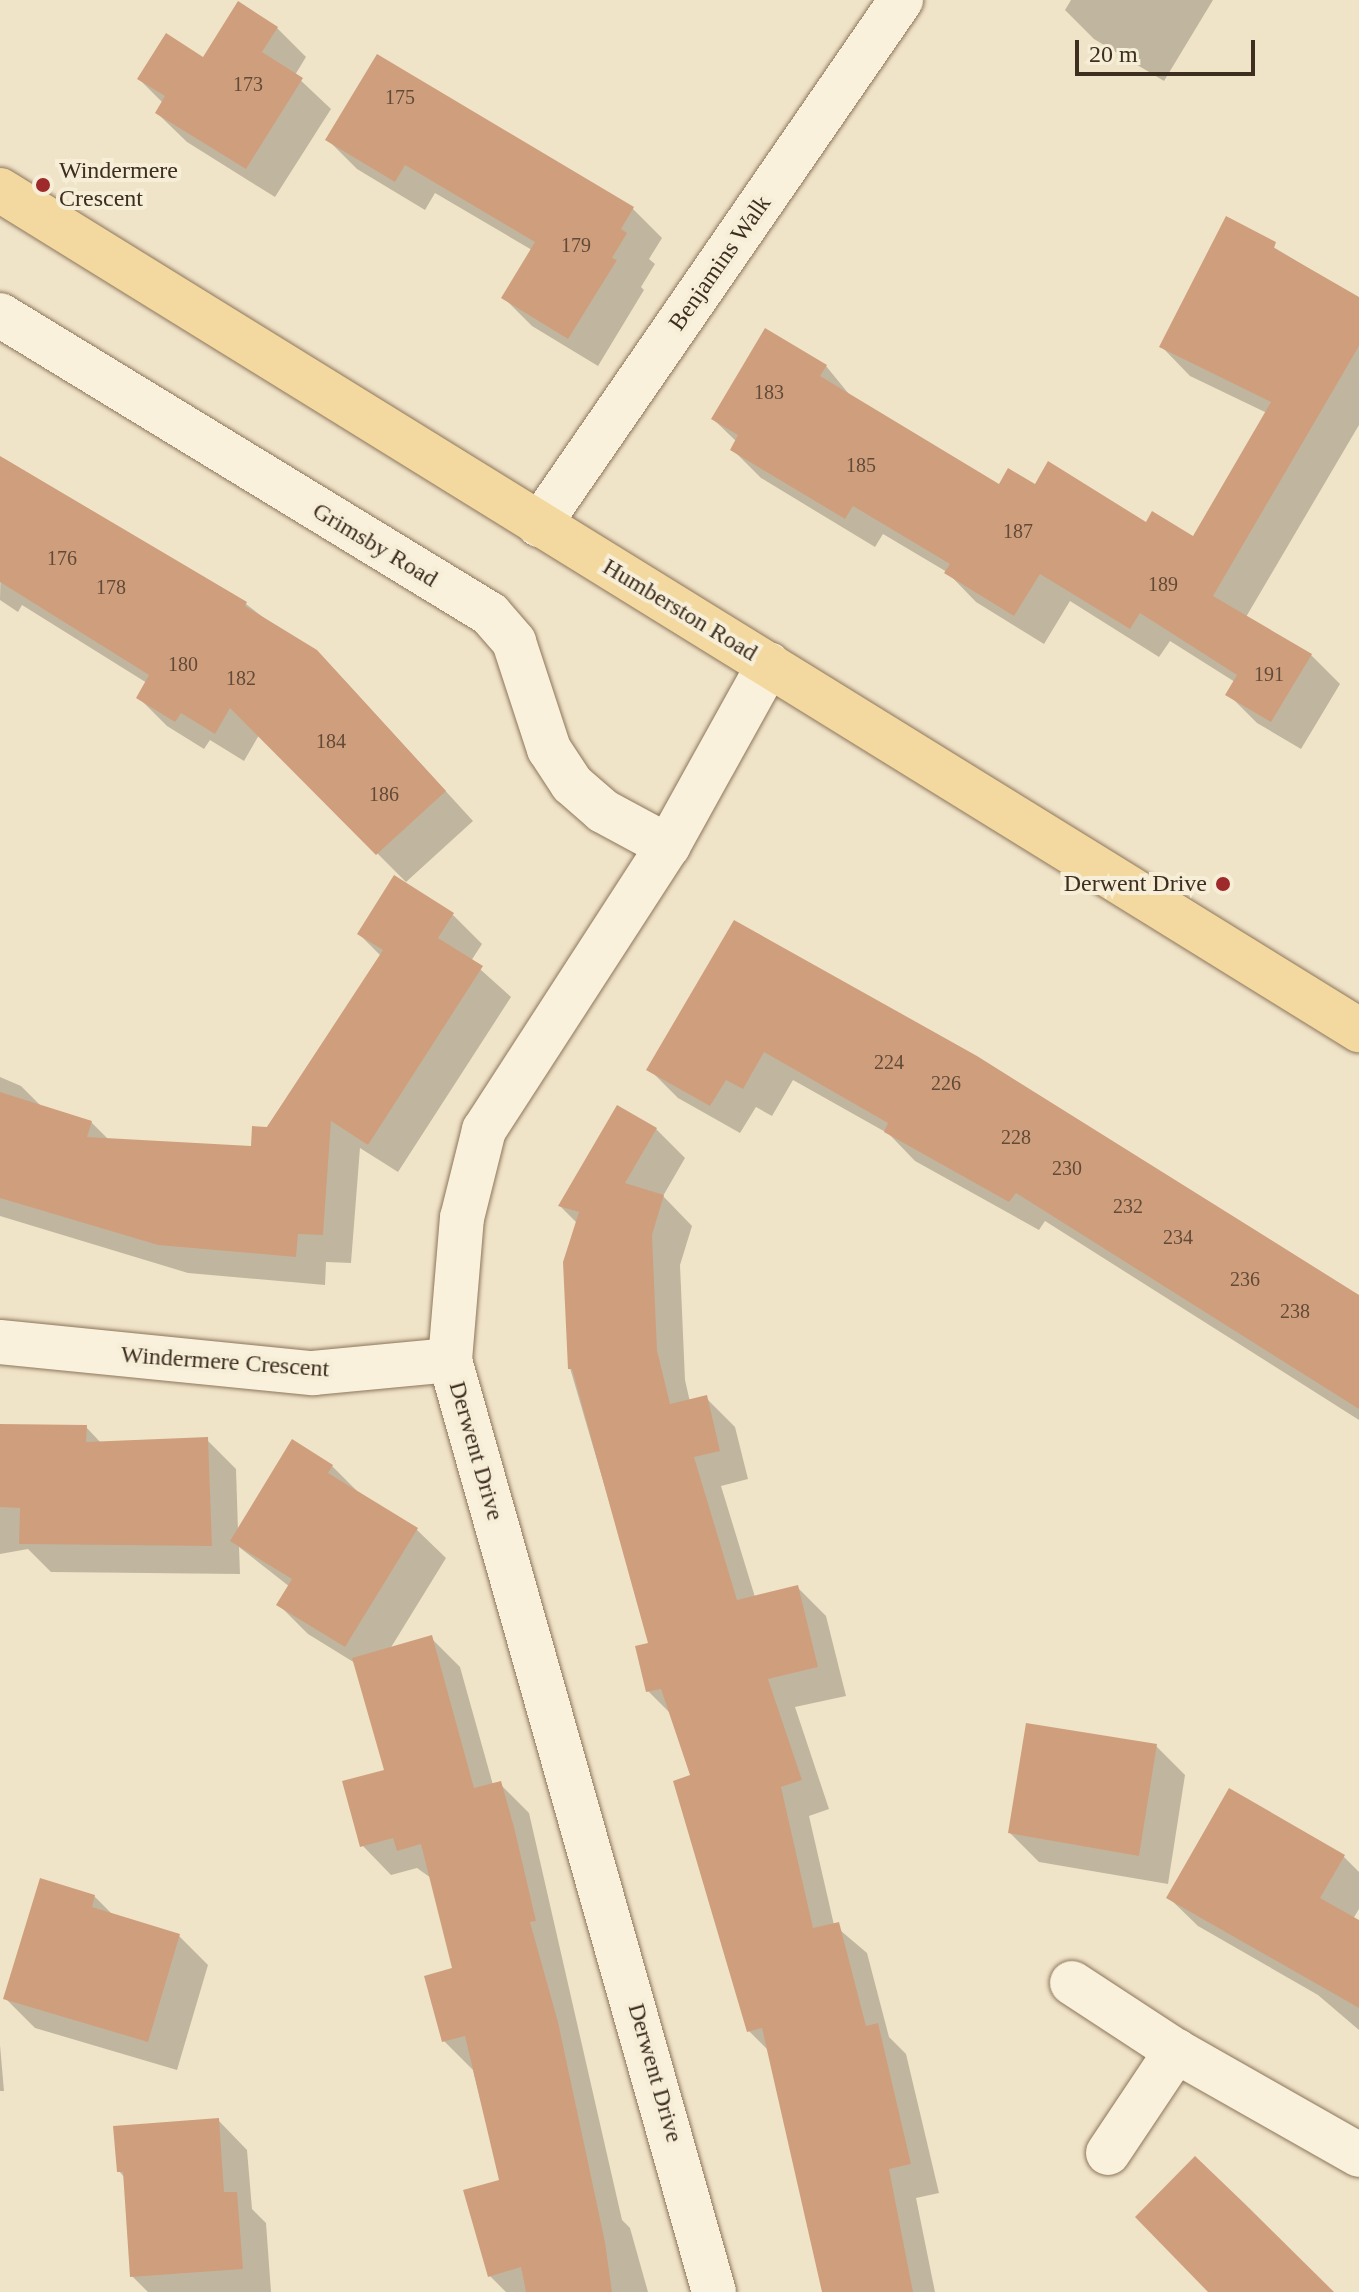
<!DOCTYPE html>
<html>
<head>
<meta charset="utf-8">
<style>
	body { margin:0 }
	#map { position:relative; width:1359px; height:2292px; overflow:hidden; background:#f0e4c8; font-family:Georgia,serif }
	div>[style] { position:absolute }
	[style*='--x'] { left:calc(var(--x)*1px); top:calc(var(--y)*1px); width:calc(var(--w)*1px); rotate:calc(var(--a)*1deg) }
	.shadow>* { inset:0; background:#0003 }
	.building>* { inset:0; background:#cf9f7d }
	.roads { filter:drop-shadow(0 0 2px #8d765c) drop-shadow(0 0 2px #8d765c) }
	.minor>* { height:44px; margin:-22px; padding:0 22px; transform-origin:22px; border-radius:22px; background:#faf1dc }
	.primary>* { height:44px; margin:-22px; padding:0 22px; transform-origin:22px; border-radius:22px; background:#f3d9a0 }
	.dots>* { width:22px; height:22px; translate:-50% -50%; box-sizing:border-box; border:4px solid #f7eed8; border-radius:50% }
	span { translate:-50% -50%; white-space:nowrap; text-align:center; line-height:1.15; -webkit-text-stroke:8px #f7eed8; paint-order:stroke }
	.number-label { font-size:20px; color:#624a37 }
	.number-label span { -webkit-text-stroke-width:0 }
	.poi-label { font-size:24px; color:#3d2e20 }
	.left { translate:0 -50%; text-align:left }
	.right { translate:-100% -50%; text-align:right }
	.street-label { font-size:24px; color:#3d2e20 }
	.scale { position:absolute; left:1075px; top:40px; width:180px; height:36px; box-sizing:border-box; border:4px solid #3d2e20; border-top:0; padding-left:10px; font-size:24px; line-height:28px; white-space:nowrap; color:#3d2e20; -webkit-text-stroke:6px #f7eed8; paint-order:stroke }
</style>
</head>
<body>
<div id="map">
	<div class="shadow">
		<i style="clip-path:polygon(1071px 0,1213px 0,1164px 81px,1094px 39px,1065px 10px)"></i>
		<i style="clip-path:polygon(277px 28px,306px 57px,295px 75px,331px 109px,275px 197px,187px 142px,157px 113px,163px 103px,139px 79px,204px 60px)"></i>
		<i style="clip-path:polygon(378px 57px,633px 209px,662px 238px,649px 259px,655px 264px,641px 287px,644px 290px,598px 366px,532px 326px,503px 297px,532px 250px,435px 193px,425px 210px,357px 169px,328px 140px)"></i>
		<i style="clip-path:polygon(1227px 219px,1359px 299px,1359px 425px,1246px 617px,1311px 655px,1340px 684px,1301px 749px,1257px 723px,1228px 694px,1235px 682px,1170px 641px,1159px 657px,1070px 601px,1044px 644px,976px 602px,947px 572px,883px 534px,875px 547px,761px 478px,732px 449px,737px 442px,713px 419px,826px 366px,853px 399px,999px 487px,1036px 487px,1193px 539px,1267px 413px,1190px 376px,1161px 346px)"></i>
		<i style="clip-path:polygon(3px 458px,246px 604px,345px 681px,473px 821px,406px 882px,259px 735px,244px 761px,210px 740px,204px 749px,167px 726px,138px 697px,147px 683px,22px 605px,18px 612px,0 600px)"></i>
		<i style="clip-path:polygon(453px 915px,482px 944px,471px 961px,511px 997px,398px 1172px,360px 1148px,351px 1263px,326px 1262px,325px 1285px,188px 1273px,0 1216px,0 1077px,21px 1086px,42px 1107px,91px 1122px,109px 1140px,253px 1148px,381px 956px,359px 934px)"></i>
		<i style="clip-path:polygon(735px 923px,1359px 1296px,1359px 1420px,1045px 1221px,1039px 1230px,915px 1161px,889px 1134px,793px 1080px,772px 1116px,756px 1107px,740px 1133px,678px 1098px,649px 1069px)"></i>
		<i style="clip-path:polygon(656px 1129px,685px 1158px,663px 1196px,692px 1226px,680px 1265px,685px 1380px,690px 1402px,706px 1398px,735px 1427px,748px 1479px,721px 1486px,755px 1597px,797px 1587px,826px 1616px,846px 1696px,795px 1707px,829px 1809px,809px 1816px,834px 1925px,867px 1953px,889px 2037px,906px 2054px,939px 2193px,916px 2198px,935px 2292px,823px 2292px,769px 2051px,749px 2031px,693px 1777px,671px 1714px,648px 1691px,651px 1644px,570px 1368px,577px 1223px,560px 1206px)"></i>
		<i style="clip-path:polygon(0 1426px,86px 1427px,102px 1444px,207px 1440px,236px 1469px,238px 1530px,332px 1466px,361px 1495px,416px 1529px,446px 1558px,390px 1649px,431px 1638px,460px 1667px,493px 1785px,500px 1784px,529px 1813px,622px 2220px,630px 2228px,648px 2292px,506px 2292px,490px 2276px,501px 2181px,473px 2070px,444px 2041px,455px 1969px,431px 1878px,417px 1868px,391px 1875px,362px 1845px,386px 1771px,355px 1663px,308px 1634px,279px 1605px,290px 1587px,239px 1547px,240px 1574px,51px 1572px,28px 1549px,0 1554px)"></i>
		<i style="clip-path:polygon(1156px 1746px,1185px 1775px,1168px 1884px,1039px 1862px,1010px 1833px)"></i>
		<i style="clip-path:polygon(1343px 1856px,1359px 1872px,1359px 1909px,1353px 1919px,1359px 1923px,1359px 2030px,1318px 1995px,1198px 1926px,1168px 1897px)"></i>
		<i style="clip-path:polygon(94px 1896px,114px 1916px,179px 1936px,208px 1965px,177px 2070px,35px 2028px,5px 1998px)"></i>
		<i style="clip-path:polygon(0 2045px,4px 2091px,0 2091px)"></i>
		<i style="clip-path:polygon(218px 2120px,247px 2150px,252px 2209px,266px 2223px,271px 2292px,148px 2292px,132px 2276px,125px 2178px,119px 2171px)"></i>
	</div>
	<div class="building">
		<i style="clip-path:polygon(238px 1px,278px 27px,262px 52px,303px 78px,246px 169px,155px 113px,165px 96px,137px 79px,166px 33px,203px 57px)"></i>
		<i style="clip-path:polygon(377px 54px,634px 207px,621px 229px,627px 233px,612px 258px,617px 260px,568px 339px,501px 298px,535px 242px,405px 165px,395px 182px,325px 140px)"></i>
		<i style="clip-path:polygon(1226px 216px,1276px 242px,1274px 248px,1359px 297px,1359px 346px,1213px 596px,1312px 654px,1271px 722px,1225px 695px,1237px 675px,1140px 613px,1130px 629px,1040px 574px,1014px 616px,944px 573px,950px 564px,853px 506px,845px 519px,730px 450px,738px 435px,711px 419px,765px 328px,827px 365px,820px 376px,999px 484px,1008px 468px,1035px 484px,1048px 461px,1146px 522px,1152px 511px,1193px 536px,1271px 402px,1159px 347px)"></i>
		<i style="clip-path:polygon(0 456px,247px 602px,245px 606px,317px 650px,446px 791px,376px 855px,230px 708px,215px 734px,181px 713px,175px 722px,136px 698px,149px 675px,0 582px)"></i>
		<i style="clip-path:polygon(394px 875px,454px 913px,438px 938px,483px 966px,368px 1145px,331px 1121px,323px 1235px,298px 1234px,296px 1257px,158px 1245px,0 1198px,0 1092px,92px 1121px,87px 1137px,251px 1146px,252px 1126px,267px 1127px,383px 950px,357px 934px)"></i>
		<i style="clip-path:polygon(734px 920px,977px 1056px,1359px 1295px,1359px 1409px,1016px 1193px,1009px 1202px,884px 1132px,888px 1123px,764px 1052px,743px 1089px,726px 1080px,710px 1106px,646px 1070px)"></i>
		<i style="clip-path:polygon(617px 1105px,657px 1128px,625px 1183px,664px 1195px,652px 1235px,657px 1350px,670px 1404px,707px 1395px,720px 1451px,694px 1457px,737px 1600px,798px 1585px,818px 1667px,768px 1679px,802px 1780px,781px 1787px,813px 1928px,839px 1922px,866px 2026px,878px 2023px,911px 2164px,889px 2169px,913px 2292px,822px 2292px,762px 2028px,747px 2032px,673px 1781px,690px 1775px,661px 1689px,646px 1692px,635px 1646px,648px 1643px,572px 1369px,568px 1369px,563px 1262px,579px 1212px,558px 1206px)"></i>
		<i style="clip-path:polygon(0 1424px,87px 1425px,86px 1442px,208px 1437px,212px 1546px,19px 1544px,20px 1508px,0 1507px)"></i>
		<i style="clip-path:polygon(292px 1439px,333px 1465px,328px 1473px,418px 1528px,345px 1647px,276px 1605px,292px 1579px,230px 1541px)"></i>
		<i style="clip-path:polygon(432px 1635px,474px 1788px,501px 1781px,514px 1827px,536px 1921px,530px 1922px,558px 2022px,605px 2242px,612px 2292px,526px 2292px,521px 2267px,488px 2277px,463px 2190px,499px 2180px,465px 2036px,442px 2042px,424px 1976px,452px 1968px,421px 1844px,397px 1851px,393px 1838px,360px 1847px,342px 1781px,384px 1770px,352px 1658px)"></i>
		<i style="clip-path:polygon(1026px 1723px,1157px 1744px,1139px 1856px,1008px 1833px)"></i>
		<i style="clip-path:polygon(1229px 1788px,1345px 1855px,1320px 1898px,1359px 1920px,1359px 2008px,1166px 1898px)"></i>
		<i style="clip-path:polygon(40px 1878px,95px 1895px,92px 1907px,180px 1934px,148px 2042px,3px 1999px)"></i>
		<i style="clip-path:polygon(219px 2118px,224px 2192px,237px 2192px,243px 2269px,130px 2277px,123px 2172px,117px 2172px,113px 2126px)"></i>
		<i style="clip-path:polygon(1195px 2156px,1245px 2204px,1334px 2292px,1208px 2292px,1135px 2217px)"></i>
	</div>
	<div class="roads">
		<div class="minor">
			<i style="--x:0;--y:315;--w:574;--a:31.39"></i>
			<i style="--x:490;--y:614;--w:37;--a:49"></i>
			<i style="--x:514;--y:642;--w:113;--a:71.9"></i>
			<i style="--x:549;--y:749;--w:42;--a:56.7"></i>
			<i style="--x:572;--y:784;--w:41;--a:41.1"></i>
			<i style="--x:603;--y:811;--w:74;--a:28.3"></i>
			<i style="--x:539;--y:525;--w:638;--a:-55.41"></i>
			<i style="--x:0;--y:1342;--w:315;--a:5.7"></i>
			<i style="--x:313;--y:1373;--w:138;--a:-5.4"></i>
			<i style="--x:1072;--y:1983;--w:124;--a:33.2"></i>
			<i style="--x:1176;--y:2051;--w:210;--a:29.6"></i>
			<i style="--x:1108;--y:2153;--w:123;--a:-56.3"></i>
			<i style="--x:714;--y:2292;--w:969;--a:-105.82"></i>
			<i style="--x:450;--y:1360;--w:143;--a:-85.2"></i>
			<i style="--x:462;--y:1218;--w:91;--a:-76"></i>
			<i style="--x:484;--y:1130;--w:338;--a:-57.1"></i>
			<i style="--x:668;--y:846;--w:208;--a:-61"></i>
		</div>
		<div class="primary">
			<i style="--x:0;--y:190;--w:1598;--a:31.72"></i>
		</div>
	</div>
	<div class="dots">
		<i style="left:43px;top:185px;background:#9e2a2b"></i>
		<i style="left:1223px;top:884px;background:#9e2a2b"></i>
	</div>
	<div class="number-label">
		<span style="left:248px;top:84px">173</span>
		<span style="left:400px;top:97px">175</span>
		<span style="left:576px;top:245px">179</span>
		<span style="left:769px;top:392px">183</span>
		<span style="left:861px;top:465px">185</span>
		<span style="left:1018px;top:531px">187</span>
		<span style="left:62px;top:558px">176</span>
		<span style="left:1163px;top:584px">189</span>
		<span style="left:111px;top:587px">178</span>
		<span style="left:183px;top:664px">180</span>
		<span style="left:1269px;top:674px">191</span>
		<span style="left:241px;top:678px">182</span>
		<span style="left:331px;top:741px">184</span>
		<span style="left:384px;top:794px">186</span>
		<span style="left:889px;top:1062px">224</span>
		<span style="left:946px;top:1083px">226</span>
		<span style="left:1016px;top:1137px">228</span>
		<span style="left:1067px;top:1168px">230</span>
		<span style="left:1128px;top:1206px">232</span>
		<span style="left:1178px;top:1237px">234</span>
		<span style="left:1245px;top:1279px">236</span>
		<span style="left:1295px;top:1311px">238</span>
	</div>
	<div class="poi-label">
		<span class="left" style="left:59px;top:185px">Windermere<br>Crescent</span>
		<span class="right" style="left:1207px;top:884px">Derwent Drive</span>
	</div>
	<div class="street-label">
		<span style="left:720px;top:263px;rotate:-55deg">Benjamins Walk</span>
		<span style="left:375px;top:545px;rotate:31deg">Grimsby Road</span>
		<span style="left:680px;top:610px;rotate:31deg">Humberston Road</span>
		<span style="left:225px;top:1362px;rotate:4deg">Windermere Crescent</span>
		<span style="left:476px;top:1451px;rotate:74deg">Derwent Drive</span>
		<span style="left:655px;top:2073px;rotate:74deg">Derwent Drive</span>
	</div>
	<div class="scale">20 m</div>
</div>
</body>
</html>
